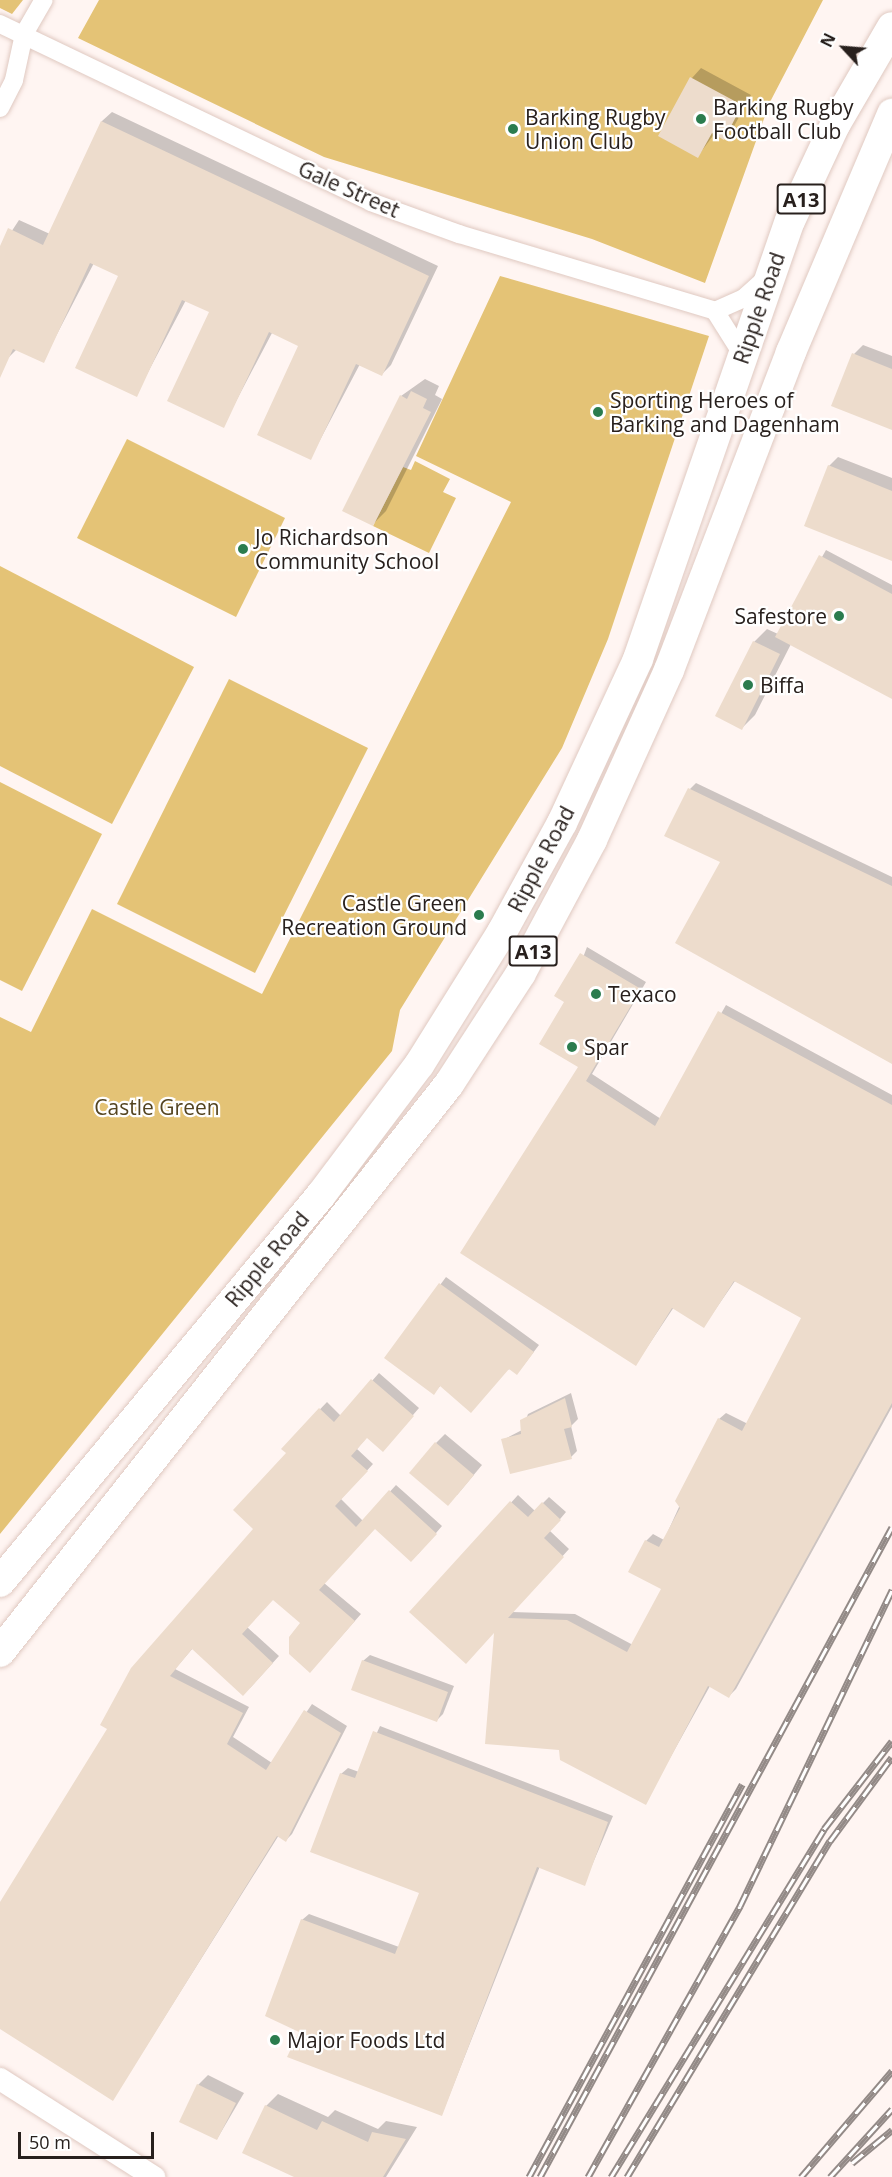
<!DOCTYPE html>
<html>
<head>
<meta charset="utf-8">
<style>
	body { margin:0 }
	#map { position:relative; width:892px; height:2177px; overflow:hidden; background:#fff5f2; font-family:"Open Sans",sans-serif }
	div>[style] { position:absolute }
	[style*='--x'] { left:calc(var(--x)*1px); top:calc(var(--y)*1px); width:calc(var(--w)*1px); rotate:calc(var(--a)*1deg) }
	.green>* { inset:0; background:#e4c376 }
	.shadow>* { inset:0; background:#0003 }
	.building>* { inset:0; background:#eddccc }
	.roads { filter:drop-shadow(0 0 2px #e0c9c1) drop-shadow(0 0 2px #e0c9c1) }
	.minor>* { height:18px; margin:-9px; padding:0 9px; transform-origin:9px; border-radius:9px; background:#fff }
	.tertiary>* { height:22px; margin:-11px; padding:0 11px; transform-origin:11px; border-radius:11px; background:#fff }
	.trunk>* { height:30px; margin:-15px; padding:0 15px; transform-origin:15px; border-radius:15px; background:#fff }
	.rail>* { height:7px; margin-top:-3.5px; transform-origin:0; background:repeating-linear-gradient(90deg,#fff 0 14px,#938a87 0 28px); box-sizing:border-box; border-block:2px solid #938a87 }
	.dots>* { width:16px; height:16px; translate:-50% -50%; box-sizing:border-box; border:3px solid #fff; border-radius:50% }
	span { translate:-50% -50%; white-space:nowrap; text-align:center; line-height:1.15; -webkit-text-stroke:4.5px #fff; paint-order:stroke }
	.shield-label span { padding:2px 4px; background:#fff; border:2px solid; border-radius:4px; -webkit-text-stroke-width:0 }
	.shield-label { font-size:20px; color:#28201d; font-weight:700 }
	.poi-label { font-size:21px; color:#28201d }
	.left { translate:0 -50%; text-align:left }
	.right { translate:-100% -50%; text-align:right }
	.street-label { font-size:21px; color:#28201d }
	.park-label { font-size:21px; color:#544420 }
	.north { position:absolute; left:814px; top:18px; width:60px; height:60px; -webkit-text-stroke:4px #fff; paint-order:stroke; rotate:296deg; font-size:16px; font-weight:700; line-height:24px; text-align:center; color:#28201d }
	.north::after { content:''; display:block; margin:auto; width:21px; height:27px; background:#28201d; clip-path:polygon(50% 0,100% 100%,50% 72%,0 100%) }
	.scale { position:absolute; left:18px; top:2132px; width:136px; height:27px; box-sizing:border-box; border:3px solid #28201d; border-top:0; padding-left:8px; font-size:18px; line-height:21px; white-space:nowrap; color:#28201d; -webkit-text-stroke:4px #fff; paint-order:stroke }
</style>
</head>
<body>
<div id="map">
	<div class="green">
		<i style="clip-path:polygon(0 0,23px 0,12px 14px,0 8px)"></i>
		<i style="clip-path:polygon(99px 0,823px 0,770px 102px,705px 283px,592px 239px,324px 157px,78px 38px)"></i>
		<i style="clip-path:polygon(500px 276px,709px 336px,608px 639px,562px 748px,400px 1010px,392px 1051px,0 1534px,0 1017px,31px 1032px,92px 909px,262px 994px,511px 502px,416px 456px)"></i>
		<i style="clip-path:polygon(127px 439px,285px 518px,236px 617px,77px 538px)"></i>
		<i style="clip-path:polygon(415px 461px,450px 479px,443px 492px,456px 498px,429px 553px,373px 526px,403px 467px,411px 470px)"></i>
		<i style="clip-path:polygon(0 566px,194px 667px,112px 824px,0 766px)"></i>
		<i style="clip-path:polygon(229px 679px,368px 748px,255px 973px,117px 904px)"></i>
		<i style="clip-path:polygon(0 782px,102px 834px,22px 991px,0 980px)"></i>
	</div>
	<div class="shadow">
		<i style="clip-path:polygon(701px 68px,751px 95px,733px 128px,723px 138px,715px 133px,698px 156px,692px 78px)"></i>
		<i style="clip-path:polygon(112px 112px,438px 266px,391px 365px,382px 374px,360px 364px,310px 459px,300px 345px,272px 333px,223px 426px,211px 311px,186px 300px,136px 395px,120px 275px,94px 263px,43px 361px,17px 349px,8px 358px,0 354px,0 249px,19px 220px,50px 234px,102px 121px)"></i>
		<i style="clip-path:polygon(863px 345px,892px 356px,892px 428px,854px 354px)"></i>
		<i style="clip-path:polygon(425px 379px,439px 386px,435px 395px,442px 399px,386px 511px,373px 524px,401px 396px)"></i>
		<i style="clip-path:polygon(838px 457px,892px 478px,892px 559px,829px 466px)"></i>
		<i style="clip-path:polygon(826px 550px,892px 585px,892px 697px,791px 644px,755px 715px,742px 728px,717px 715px,754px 642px,767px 629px,778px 634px)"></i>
		<i style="clip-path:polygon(696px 783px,892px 877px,892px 1062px,722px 861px,690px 789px)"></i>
		<i style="clip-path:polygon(587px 947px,646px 982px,592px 1074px,661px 1119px,726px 1005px,892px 1095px,892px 1407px,736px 1689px,729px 1696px,710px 1686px,645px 1803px,561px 1749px,495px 1630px,411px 1612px,518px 1495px,535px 1511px,549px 1497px,566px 1512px,550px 1531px,569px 1549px,512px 1612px,575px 1614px,633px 1645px,663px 1588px,646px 1541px,653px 1534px,664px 1540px,719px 1419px,726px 1413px,748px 1424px,803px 1317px,735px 1281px,704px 1326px,674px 1307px,636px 1364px,566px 1002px)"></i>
		<i style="clip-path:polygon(446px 1277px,539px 1345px,523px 1366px,441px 1385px,434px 1393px,386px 1358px)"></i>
		<i style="clip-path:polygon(379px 1373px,419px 1408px,389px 1443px,367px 1437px,357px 1449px,373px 1464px,341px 1499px,363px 1521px,396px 1485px,442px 1526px,418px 1554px,375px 1528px,324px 1583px,361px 1614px,316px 1665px,302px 1623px,273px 1599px,247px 1627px,279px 1656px,250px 1688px,193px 1648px,175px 1669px,249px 1707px,233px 1737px,272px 1763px,312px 1704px,347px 1726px,292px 1834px,286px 1840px,279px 1835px,113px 2099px,0 2028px,0 1905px,255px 1529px,289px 1453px,283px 1448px,327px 1402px,341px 1416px)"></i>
		<i style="clip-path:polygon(571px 1393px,578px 1419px,571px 1426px,577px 1451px,571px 1457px,503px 1440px,522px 1430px,528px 1414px)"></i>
		<i style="clip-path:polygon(445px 1434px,482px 1465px,457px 1495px,436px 1443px)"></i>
		<i style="clip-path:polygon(370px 1655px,454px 1686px,443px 1714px,437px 1720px,363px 1661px)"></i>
		<i style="clip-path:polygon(380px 1726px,613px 1816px,584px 1884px,540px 1866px,442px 2114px,301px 2031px,302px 1920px,309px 1914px,399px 1947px,421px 1893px,341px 1774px,348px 1768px,359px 1772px)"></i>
		<i style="clip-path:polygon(208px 2075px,244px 2093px,217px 2139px,198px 2085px)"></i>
		<i style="clip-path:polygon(278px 2094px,328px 2117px,335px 2110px,378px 2129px,386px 2121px,417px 2127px,386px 2177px,297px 2177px,266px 2106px)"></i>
	</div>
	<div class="building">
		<i style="clip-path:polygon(690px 77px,742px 105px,724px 140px,712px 133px,698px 158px,658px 136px)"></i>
		<i style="clip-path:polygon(101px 121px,429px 276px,382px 376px,356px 364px,311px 460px,257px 435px,298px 346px,269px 332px,224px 428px,167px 401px,209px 312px,182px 300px,137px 397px,75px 368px,118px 276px,90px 263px,44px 363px,13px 349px,0 378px,0 246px,8px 228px,43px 245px)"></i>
		<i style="clip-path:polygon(852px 353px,892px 369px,892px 430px,831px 406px)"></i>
		<i style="clip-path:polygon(411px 391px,427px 399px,423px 408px,431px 412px,373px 526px,342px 511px,400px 395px,407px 399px)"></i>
		<i style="clip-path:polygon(828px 465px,892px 491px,892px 561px,804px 526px)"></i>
		<i style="clip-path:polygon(819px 555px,892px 594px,892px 699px,775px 637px)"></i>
		<i style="clip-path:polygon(753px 641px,780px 654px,742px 730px,715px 716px)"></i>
		<i style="clip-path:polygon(688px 788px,892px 886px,892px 1064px,675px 943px,720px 862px,664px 836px)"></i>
		<i style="clip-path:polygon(580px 953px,641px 989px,586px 1081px,655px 1126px,718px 1011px,892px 1105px,892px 1403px,729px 1698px,708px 1686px,646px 1805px,560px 1760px,559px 1750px,485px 1744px,494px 1633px,466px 1664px,409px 1612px,510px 1501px,528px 1517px,542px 1502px,561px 1520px,544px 1538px,564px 1557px,508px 1618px,567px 1620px,627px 1652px,661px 1589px,628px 1572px,645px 1540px,659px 1547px,680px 1508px,675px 1501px,718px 1418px,742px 1431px,801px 1318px,734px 1281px,704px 1328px,672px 1308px,636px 1366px,460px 1253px,578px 1067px,539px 1044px,564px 1002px,554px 996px)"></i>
		<i style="clip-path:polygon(439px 1283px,534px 1352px,517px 1375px,509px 1369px,471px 1413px,440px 1386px,434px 1395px,384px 1358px)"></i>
		<i style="clip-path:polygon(371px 1379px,414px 1416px,383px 1452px,367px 1438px,351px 1456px,368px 1471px,335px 1506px,356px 1527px,389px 1490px,437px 1534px,411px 1562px,375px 1529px,319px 1590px,355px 1621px,310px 1673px,289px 1654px,289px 1637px,300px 1623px,273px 1600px,242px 1634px,273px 1663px,243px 1696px,192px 1649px,170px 1676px,243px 1713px,227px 1744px,266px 1770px,304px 1710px,341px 1733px,286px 1842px,277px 1836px,113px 2101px,0 2029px,0 1902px,107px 1729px,100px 1725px,131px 1668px,253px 1529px,233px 1510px,286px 1453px,281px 1449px,319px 1408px,334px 1422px)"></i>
		<i style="clip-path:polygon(565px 1398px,572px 1427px,564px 1429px,572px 1459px,510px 1474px,501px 1439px,521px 1434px,520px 1420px)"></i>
		<i style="clip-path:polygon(435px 1442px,474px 1475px,448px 1506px,409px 1473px)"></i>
		<i style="clip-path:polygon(362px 1660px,448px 1692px,437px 1722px,351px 1690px)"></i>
		<i style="clip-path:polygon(373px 1731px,608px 1822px,585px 1886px,537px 1867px,442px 2116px,287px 2057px,299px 2032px,265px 2016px,301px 1919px,395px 1954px,419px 1893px,310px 1852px,340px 1773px,355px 1778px)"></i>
		<i style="clip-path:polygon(197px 2084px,236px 2103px,217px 2140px,179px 2122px)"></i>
		<i style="clip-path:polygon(265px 2105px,317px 2130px,322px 2121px,368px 2142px,372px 2132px,406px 2139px,383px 2177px,294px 2177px,242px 2153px)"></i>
	</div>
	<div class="roads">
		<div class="minor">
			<i style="--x:0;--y:24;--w:411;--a:25.6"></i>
			<i style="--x:371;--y:202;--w:94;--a:20"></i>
			<i style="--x:459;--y:234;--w:267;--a:16.7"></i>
			<i style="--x:715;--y:311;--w:32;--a:-24"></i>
			<i style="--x:744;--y:298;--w:31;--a:-42"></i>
			<i style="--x:0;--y:108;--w:31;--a:-63"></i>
			<i style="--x:14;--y:80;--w:47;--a:-77.7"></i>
			<i style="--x:24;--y:34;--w:39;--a:-60"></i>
			<i style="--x:715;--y:311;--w:51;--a:57.9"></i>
		</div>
		<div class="tertiary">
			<i style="--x:0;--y:2079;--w:183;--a:32.5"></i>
		</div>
		<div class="trunk">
			<i style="--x:0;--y:1582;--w:503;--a:-50.33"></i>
			<i style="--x:321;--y:1195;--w:163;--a:-53"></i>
			<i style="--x:419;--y:1065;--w:157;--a:-58"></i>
			<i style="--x:502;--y:932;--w:124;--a:-61.2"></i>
			<i style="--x:562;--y:823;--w:181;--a:-65.1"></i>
			<i style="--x:638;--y:659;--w:464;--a:-70.9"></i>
			<i style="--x:790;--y:221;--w:106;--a:-64.9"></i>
			<i style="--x:835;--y:125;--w:113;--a:-59.8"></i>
			<i style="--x:0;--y:1652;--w:724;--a:-51.67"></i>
			<i style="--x:449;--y:1084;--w:132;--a:-57"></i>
			<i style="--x:521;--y:973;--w:151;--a:-61.9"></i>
			<i style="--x:592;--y:840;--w:187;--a:-65.6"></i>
			<i style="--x:669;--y:670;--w:341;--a:-69"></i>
			<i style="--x:791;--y:352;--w:259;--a:-67"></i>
		</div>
	</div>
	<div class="rail">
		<i style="--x:852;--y:2163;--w:52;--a:-39.5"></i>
		<i style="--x:529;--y:2177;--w:447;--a:-61.5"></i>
		<i style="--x:540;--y:2177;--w:739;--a:-61.56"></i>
		<i style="--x:588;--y:2177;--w:311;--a:-60.7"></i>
		<i style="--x:740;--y:1906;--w:351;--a:-64.3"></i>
		<i style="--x:611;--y:2177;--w:408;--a:-58.5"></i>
		<i style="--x:824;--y:1829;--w:111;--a:-52.3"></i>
		<i style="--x:627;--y:2177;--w:393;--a:-58.9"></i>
		<i style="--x:830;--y:1841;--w:104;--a:-53.6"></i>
		<i style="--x:801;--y:2177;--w:140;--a:-49.4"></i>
		<i style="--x:830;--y:2177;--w:92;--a:-47.6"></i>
	</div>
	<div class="dots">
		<i style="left:701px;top:119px;background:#2b7c4e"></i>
		<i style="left:513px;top:129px;background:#2b7c4e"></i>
		<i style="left:598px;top:412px;background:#2b7c4e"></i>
		<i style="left:243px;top:549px;background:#2b7c4e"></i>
		<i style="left:839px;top:616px;background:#2b7c4e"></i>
		<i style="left:748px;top:685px;background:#2b7c4e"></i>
		<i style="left:479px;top:915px;background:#2b7c4e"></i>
		<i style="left:596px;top:994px;background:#2b7c4e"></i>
		<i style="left:572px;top:1047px;background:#2b7c4e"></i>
		<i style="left:275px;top:2040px;background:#2b7c4e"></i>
	</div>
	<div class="shield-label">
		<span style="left:801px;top:199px">A13</span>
		<span style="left:533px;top:951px">A13</span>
	</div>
	<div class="poi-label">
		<span class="left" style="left:713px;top:119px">Barking Rugby<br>Football Club</span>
		<span class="left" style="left:525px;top:129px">Barking Rugby<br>Union Club</span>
		<span class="left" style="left:610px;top:412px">Sporting Heroes of<br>Barking and Dagenham</span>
		<span class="left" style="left:255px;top:549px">Jo Richardson<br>Community School</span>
		<span class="right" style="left:827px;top:616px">Safestore</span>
		<span class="left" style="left:760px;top:685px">Biffa</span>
		<span class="right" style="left:467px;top:915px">Castle Green<br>Recreation Ground</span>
		<span class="left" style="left:608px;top:994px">Texaco</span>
		<span class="left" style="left:584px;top:1047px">Spar</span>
		<span class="left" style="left:287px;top:2040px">Major Foods Ltd</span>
	</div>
	<div class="street-label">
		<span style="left:349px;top:189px;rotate:24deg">Gale Street</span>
		<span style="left:759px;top:308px;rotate:-71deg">Ripple Road</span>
		<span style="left:541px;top:859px;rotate:-62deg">Ripple Road</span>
		<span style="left:267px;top:1259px;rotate:-50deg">Ripple Road</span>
	</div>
	<div class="park-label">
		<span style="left:157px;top:1107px">Castle Green</span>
	</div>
	<div class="north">N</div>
	<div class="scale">50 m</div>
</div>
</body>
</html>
